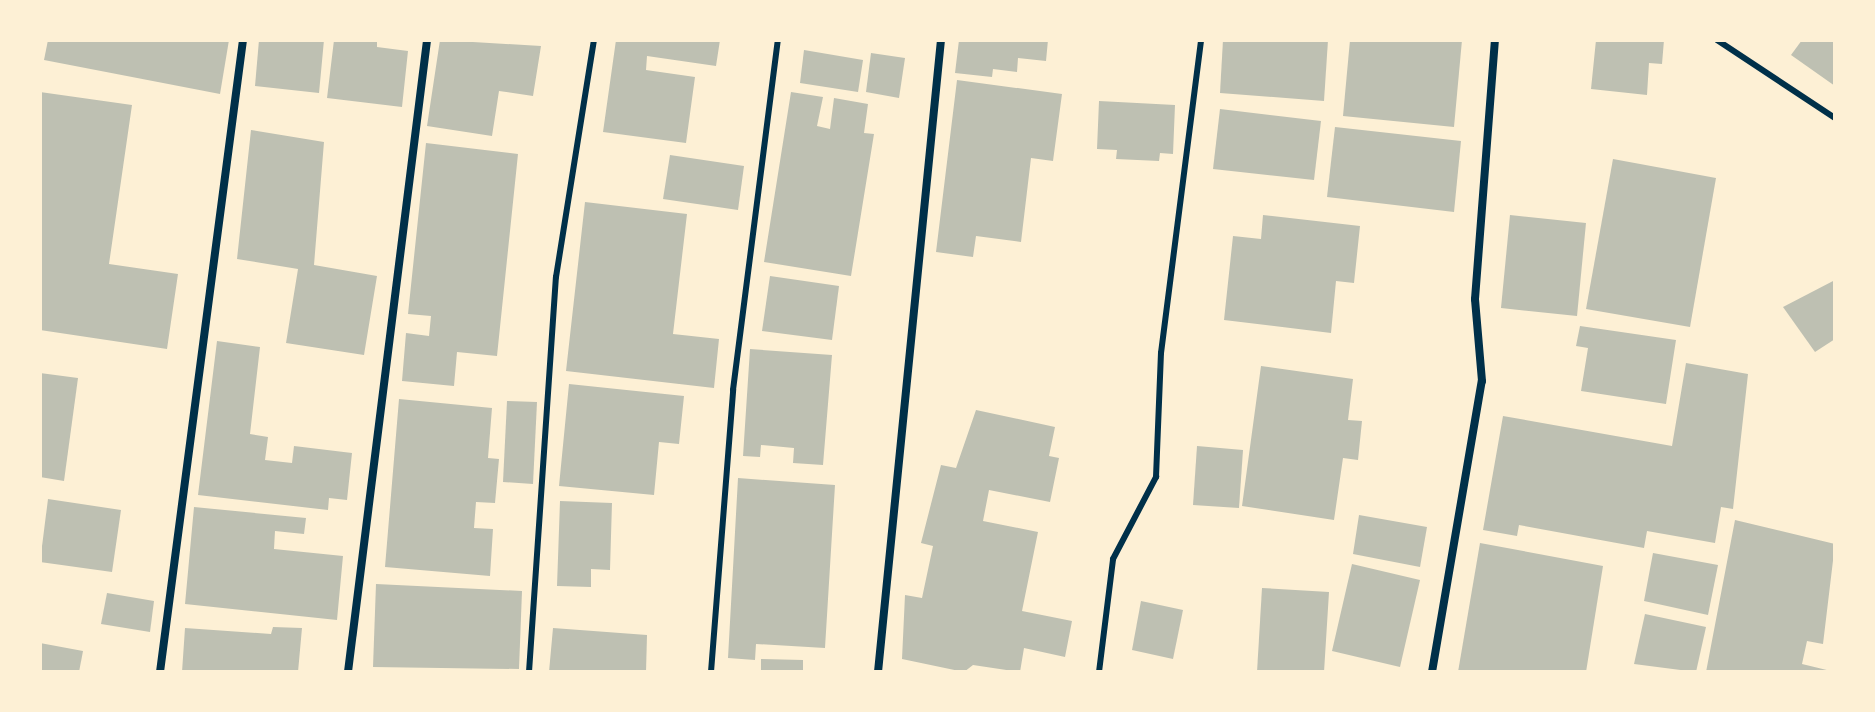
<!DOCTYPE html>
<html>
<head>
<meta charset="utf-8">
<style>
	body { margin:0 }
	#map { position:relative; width:1875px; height:712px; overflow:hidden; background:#fdf0d5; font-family:"DejaVu Sans",sans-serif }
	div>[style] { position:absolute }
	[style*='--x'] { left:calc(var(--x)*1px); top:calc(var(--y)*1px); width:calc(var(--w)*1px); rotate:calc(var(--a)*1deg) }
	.building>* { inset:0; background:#bec0b2 }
	.service>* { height:6px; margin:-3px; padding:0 3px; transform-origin:3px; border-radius:3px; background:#003049 }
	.minor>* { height:8px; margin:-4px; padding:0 4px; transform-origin:4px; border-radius:4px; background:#003049 }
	span { translate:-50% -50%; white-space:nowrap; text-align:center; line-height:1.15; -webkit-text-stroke:6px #fdf0d5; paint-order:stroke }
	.frame { position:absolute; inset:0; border:42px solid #fdf0d5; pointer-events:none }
</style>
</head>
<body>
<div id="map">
	<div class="building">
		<i style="clip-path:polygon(48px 40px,229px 40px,220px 94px,44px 60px)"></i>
		<i style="clip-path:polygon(259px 40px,324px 40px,319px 93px,255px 86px)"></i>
		<i style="clip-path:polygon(334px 40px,377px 40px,377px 47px,408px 51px,402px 107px,327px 98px)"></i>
		<i style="clip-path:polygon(440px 40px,541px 46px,533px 96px,499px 91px,492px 136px,427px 126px)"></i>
		<i style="clip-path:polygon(616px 40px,720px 40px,716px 66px,647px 56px,646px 70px,695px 77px,686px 143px,603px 132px)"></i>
		<i style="clip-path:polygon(959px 40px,1048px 40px,1046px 61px,1018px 58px,1017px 72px,993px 69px,992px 77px,955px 73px)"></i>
		<i style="clip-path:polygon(1223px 40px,1328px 40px,1324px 101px,1220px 93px)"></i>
		<i style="clip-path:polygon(1350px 40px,1462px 40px,1454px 127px,1343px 116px)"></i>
		<i style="clip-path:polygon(1596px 40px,1664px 40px,1662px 64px,1649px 63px,1647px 95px,1591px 89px)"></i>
		<i style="clip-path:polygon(1802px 40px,1835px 40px,1835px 86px,1791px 55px)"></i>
		<i style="clip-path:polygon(804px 50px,863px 60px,858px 92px,800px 83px)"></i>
		<i style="clip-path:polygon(871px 53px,905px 58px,899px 98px,866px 92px)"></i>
		<i style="clip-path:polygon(957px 80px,1062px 94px,1053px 161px,1031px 158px,1021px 242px,976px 236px,973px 257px,936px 252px)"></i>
		<i style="clip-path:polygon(40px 92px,132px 105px,109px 264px,178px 274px,167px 349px,40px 330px)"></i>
		<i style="clip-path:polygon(791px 92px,823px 97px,817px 126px,830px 129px,834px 98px,868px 104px,864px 133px,874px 134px,851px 276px,764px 262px)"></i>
		<i style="clip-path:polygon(1099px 101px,1175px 105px,1173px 154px,1160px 153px,1159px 161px,1116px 159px,1117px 150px,1097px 149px)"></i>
		<i style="clip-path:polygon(1220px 109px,1321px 121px,1314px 180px,1213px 169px)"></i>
		<i style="clip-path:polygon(1335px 127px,1461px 141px,1454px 212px,1327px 197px)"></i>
		<i style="clip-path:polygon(251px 130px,324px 142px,314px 265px,377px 276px,364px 355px,286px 343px,298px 269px,237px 259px)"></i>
		<i style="clip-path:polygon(426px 143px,518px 154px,497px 356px,457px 352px,454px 386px,402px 381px,406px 333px,429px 336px,431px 316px,408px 314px)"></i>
		<i style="clip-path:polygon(670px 155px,744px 166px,738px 210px,663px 199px)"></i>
		<i style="clip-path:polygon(1613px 159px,1716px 178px,1690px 327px,1586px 309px)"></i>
		<i style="clip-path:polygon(585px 202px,687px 214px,673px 334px,719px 339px,714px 388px,566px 371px)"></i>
		<i style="clip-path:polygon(1263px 215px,1360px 226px,1354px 283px,1336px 281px,1331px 333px,1224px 320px,1233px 236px,1261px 239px)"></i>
		<i style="clip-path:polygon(1510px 215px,1586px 223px,1577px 316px,1501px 308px)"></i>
		<i style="clip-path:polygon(770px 276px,839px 286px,832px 340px,762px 331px)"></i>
		<i style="clip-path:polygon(1835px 280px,1835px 339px,1815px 352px,1783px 307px)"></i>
		<i style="clip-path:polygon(1580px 326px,1676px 340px,1666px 404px,1581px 391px,1588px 348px,1576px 346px)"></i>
		<i style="clip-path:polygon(217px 341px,260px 347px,250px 434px,268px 437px,265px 460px,292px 463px,294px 446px,352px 453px,347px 500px,329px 498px,328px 510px,198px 495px)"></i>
		<i style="clip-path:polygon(750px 349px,832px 355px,823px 465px,793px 463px,794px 448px,761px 445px,760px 457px,743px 456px)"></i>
		<i style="clip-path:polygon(1686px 363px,1748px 374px,1733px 509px,1721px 507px,1715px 543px,1647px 531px,1644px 548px,1519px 525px,1517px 536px,1483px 530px,1503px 416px,1672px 446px)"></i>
		<i style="clip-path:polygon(1261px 366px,1353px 379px,1348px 420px,1362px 421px,1358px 460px,1343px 458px,1334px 520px,1242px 506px)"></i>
		<i style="clip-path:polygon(40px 373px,78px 378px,64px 481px,40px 477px)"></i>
		<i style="clip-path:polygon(569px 384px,684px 396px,679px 444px,659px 442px,654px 495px,559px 486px)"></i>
		<i style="clip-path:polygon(399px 399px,492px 408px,488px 458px,499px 459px,495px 503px,476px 502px,474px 528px,493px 529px,490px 576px,385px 567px)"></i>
		<i style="clip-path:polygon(507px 401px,537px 402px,533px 484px,503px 482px)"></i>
		<i style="clip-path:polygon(976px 410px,1055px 427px,1049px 456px,1059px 458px,1050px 502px,989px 490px,983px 521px,1038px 532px,1022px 611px,1072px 621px,1065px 657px,1024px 648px,1020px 672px,973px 665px,964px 672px,902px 659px,905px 595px,922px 598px,933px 546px,921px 543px,941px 465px,956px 468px)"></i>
		<i style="clip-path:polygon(1197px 446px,1243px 450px,1239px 508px,1193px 505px)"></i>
		<i style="clip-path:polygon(738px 478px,835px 485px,825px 648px,756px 644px,755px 660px,728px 658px)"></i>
		<i style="clip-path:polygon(48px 499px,121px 510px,112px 572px,40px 562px)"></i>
		<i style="clip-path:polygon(560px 501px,612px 503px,610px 570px,591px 569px,591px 587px,557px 586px)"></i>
		<i style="clip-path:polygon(194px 507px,306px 518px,304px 534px,275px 531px,274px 549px,343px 556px,337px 620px,185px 604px)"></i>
		<i style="clip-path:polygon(1359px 515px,1427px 527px,1420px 567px,1353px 554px)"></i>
		<i style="clip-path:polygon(1735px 520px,1835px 544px,1823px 644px,1807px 641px,1802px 664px,1835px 672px,1706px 672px)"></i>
		<i style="clip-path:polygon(1480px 543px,1603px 566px,1586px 672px,1458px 672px)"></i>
		<i style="clip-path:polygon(1653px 553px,1718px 565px,1708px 615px,1644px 601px)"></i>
		<i style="clip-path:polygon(1352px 564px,1420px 580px,1400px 667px,1332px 651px)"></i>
		<i style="clip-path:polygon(376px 584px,522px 591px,519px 669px,373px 667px)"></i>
		<i style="clip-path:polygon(1262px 588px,1329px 592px,1324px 672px,1257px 672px)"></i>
		<i style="clip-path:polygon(107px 593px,154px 601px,150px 632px,101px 624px)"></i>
		<i style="clip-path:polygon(1141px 601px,1183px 610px,1173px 659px,1132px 650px)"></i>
		<i style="clip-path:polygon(1645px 614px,1706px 627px,1696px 672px,1634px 664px)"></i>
		<i style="clip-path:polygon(273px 627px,302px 628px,298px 672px,182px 672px,185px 628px,271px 634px)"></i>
		<i style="clip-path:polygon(553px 628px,647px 635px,646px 672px,549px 672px)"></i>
		<i style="clip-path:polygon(40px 643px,83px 651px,79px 672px,40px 672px)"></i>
		<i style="clip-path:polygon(761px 659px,803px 660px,803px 672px,761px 672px)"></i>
	</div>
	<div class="service">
		<i style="--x:1717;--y:40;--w:141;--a:33.5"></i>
		<i style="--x:529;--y:672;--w:396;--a:-86.1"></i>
		<i style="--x:556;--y:277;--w:240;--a:-80.9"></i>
		<i style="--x:711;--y:672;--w:283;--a:-85.5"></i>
		<i style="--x:733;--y:390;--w:353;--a:-82.7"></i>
		<i style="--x:1099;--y:672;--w:114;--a:-82.9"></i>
		<i style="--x:1113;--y:559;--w:93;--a:-62.3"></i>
		<i style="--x:1156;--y:477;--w:124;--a:-87.7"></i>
		<i style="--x:1161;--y:353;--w:316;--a:-82.7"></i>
	</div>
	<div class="minor">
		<i style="--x:160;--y:672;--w:637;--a:-82.52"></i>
		<i style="--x:348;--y:672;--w:637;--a:-82.87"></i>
		<i style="--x:878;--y:672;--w:635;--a:-84.31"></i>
		<i style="--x:1432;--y:672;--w:295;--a:-80.3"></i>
		<i style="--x:1482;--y:381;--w:82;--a:-94.9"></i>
		<i style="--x:1475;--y:299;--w:260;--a:-85.6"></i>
	</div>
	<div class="frame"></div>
</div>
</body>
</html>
